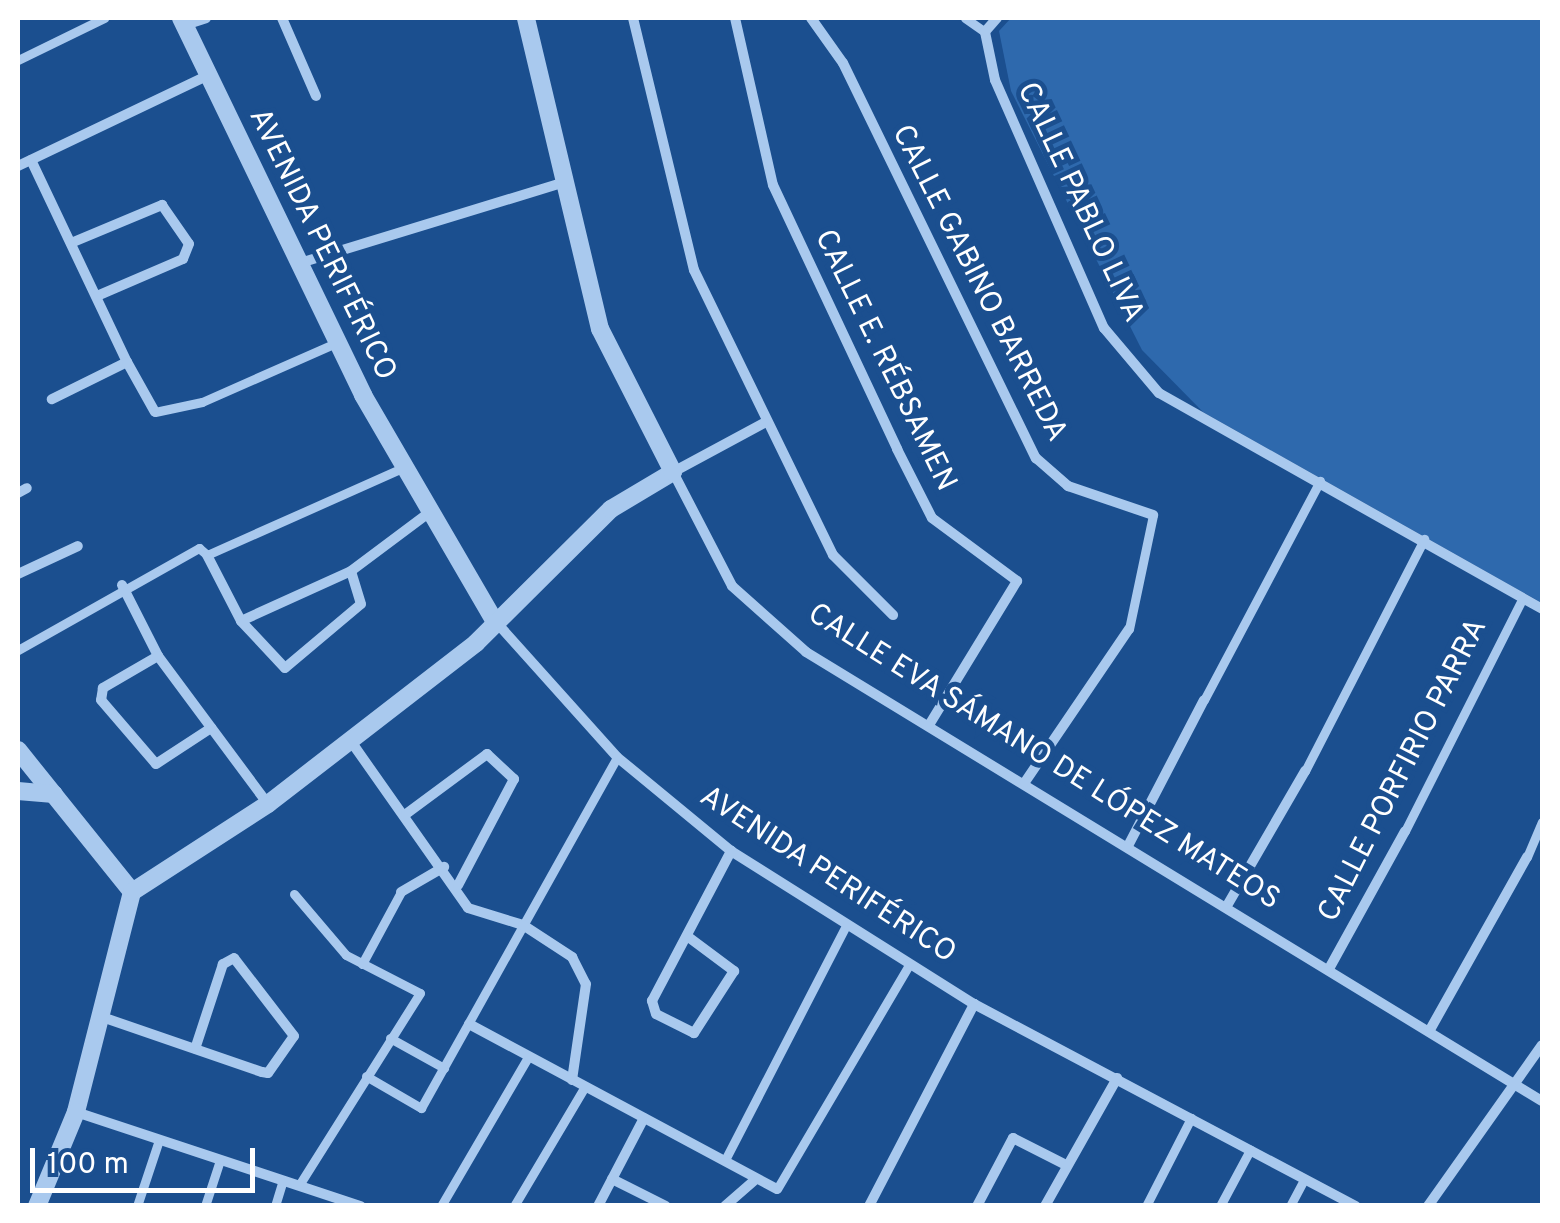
<!DOCTYPE html>
<html>
<head>
<meta charset="utf-8">
<style>
	body { margin:0 }
	#map { position:relative; width:1560px; height:1223px; overflow:hidden; background:#1b4f8f; font-family:Overpass,sans-serif }
	div>[style] { position:absolute }
	[style*='--x'] { left:calc(var(--x)*1px); top:calc(var(--y)*1px); width:calc(var(--w)*1px); rotate:calc(var(--a)*1deg) }
	.green>* { inset:0; background:#2e69ad }
	.pedestrian>* { height:9px; margin:-4.5px; padding:0 4.5px; transform-origin:4.5px; border-radius:4.5px; background:#a9c9ee }
	.minor>* { height:10px; margin:-5px; padding:0 5px; transform-origin:5px; border-radius:5px; background:#a9c9ee }
	.tertiary>* { height:18px; margin:-9px; padding:0 9px; transform-origin:9px; border-radius:9px; background:#a9c9ee }
	span { translate:-50% -50%; white-space:nowrap; text-align:center; line-height:1.15; -webkit-text-stroke:10px #1b4f8f; paint-order:stroke }
	.street-label { font-size:30px; color:#fff }
	.frame { position:absolute; inset:0; border:20px solid #fff; pointer-events:none }
	.scale { position:absolute; left:30px; top:1148px; width:225px; height:45px; box-sizing:border-box; border:5px solid #fff; border-top:0; padding-left:12px; font-size:30px; line-height:35px; white-space:nowrap; color:#fff; -webkit-text-stroke:8px #1b4f8f; paint-order:stroke }
</style>
</head>
<body>
<div id="map">
	<div class="green">
		<i style="clip-path:polygon(1011px 18px,1542px 18px,1542px 603px,1203px 412px,1142px 350px,1011px 91px,999px 31px)"></i>
	</div>
	<div class="pedestrian">
		<i style="--x:965;--y:18;--w:24;--a:35"></i>
		<i style="--x:18;--y:60;--w:96;--a:-26"></i>
		<i style="--x:155;--y:412;--w:48;--a:-12"></i>
		<i style="--x:202;--y:402;--w:149;--a:-23.8"></i>
		<i style="--x:1129;--y:629;--w:116;--a:-78.1"></i>
		<i style="--x:18;--y:650;--w:208;--a:-29.4"></i>
		<i style="--x:199;--y:548;--w:11;--a:41"></i>
		<i style="--x:207;--y:555;--w:214;--a:-24"></i>
		<i style="--x:1204;--y:700;--w:248;--a:-62.1"></i>
		<i style="--x:1305;--y:771;--w:261;--a:-62.8"></i>
		<i style="--x:1405;--y:831;--w:260;--a:-63.2"></i>
		<i style="--x:1527;--y:857;--w:38;--a:-67"></i>
		<i style="--x:294;--y:894;--w:80;--a:49.6"></i>
		<i style="--x:346;--y:955;--w:83;--a:27.2"></i>
		<i style="--x:420;--y:993;--w:227;--a:122.2"></i>
		<i style="--x:362;--y:964;--w:82;--a:-61.6"></i>
		<i style="--x:390;--y:1038;--w:62;--a:29.1"></i>
		<i style="--x:366;--y:1076;--w:64;--a:30.2"></i>
		<i style="--x:421;--y:1108;--w:402;--a:-60.8"></i>
		<i style="--x:726;--y:1158;--w:260;--a:-62.7"></i>
		<i style="--x:777;--y:1189;--w:260;--a:-59.5"></i>
		<i style="--x:137;--y:1206;--w:70;--a:-71.6"></i>
		<i style="--x:205;--y:1206;--w:48;--a:-71.9"></i>
		<i style="--x:275;--y:1206;--w:27;--a:-73"></i>
		<i style="--x:441;--y:1206;--w:173;--a:-59.7"></i>
		<i style="--x:514;--y:1206;--w:135;--a:-59.3"></i>
		<i style="--x:1146;--y:1206;--w:99;--a:-62.9"></i>
		<i style="--x:1220;--y:1206;--w:64;--a:-61.8"></i>
		<i style="--x:1290;--y:1206;--w:30;--a:-62"></i>
	</div>
	<div class="minor">
		<i style="--x:282;--y:18;--w:85;--a:66.4"></i>
		<i style="--x:633;--y:18;--w:259;--a:76.4"></i>
		<i style="--x:694;--y:270;--w:317;--a:64"></i>
		<i style="--x:833;--y:555;--w:85;--a:45"></i>
		<i style="--x:735;--y:18;--w:171;--a:77.2"></i>
		<i style="--x:773;--y:185;--w:292;--a:64.8"></i>
		<i style="--x:897;--y:449;--w:77;--a:63.1"></i>
		<i style="--x:932;--y:518;--w:106;--a:36.5"></i>
		<i style="--x:1017;--y:581;--w:169;--a:121.4"></i>
		<i style="--x:811;--y:18;--w:55;--a:54.6"></i>
		<i style="--x:843;--y:63;--w:440;--a:64"></i>
		<i style="--x:1036;--y:458;--w:43;--a:41.2"></i>
		<i style="--x:1068;--y:486;--w:90;--a:18.8"></i>
		<i style="--x:997;--y:18;--w:18;--a:131"></i>
		<i style="--x:985;--y:32;--w:49;--a:78.2"></i>
		<i style="--x:995;--y:80;--w:271;--a:66.3"></i>
		<i style="--x:1104;--y:328;--w:85;--a:49.8"></i>
		<i style="--x:1159;--y:393;--w:440;--a:29.4"></i>
		<i style="--x:185;--y:25;--w:22;--a:-18"></i>
		<i style="--x:31;--y:160;--w:224;--a:64.6"></i>
		<i style="--x:127;--y:362;--w:84;--a:153.7"></i>
		<i style="--x:18;--y:166;--w:209;--a:-25.5"></i>
		<i style="--x:71;--y:243;--w:99;--a:-22.7"></i>
		<i style="--x:162;--y:205;--w:47;--a:55.3"></i>
		<i style="--x:189;--y:244;--w:16;--a:112"></i>
		<i style="--x:183;--y:259;--w:94;--a:156.7"></i>
		<i style="--x:300;--y:263;--w:277;--a:-17"></i>
		<i style="--x:127;--y:362;--w:57;--a:60.8"></i>
		<i style="--x:766;--y:422;--w:106;--a:151.7"></i>
		<i style="--x:673;--y:472;--w:128;--a:62.6"></i>
		<i style="--x:732;--y:586;--w:99;--a:41.7"></i>
		<i style="--x:806;--y:652;--w:862;--a:31.39"></i>
		<i style="--x:18;--y:493;--w:10;--a:-29"></i>
		<i style="--x:207;--y:555;--w:74;--a:62.7"></i>
		<i style="--x:241;--y:621;--w:64;--a:46.9"></i>
		<i style="--x:285;--y:668;--w:99;--a:-40.1"></i>
		<i style="--x:361;--y:604;--w:34;--a:-107"></i>
		<i style="--x:18;--y:574;--w:66;--a:-25"></i>
		<i style="--x:122;--y:585;--w:80;--a:63.1"></i>
		<i style="--x:158;--y:656;--w:184;--a:53.4"></i>
		<i style="--x:241;--y:621;--w:121;--a:-24.4"></i>
		<i style="--x:351;--y:571;--w:99;--a:-36.8"></i>
		<i style="--x:496;--y:622;--w:181;--a:48.1"></i>
		<i style="--x:617;--y:757;--w:148;--a:39.5"></i>
		<i style="--x:731;--y:851;--w:287;--a:32.2"></i>
		<i style="--x:974;--y:1004;--w:432;--a:27.9"></i>
		<i style="--x:158;--y:656;--w:64;--a:149.8"></i>
		<i style="--x:103;--y:688;--w:12;--a:99"></i>
		<i style="--x:101;--y:700;--w:84;--a:49.3"></i>
		<i style="--x:156;--y:764;--w:66;--a:-33.2"></i>
		<i style="--x:350;--y:740;--w:205;--a:54.9"></i>
		<i style="--x:468;--y:908;--w:58;--a:17.2"></i>
		<i style="--x:523;--y:925;--w:59;--a:33.1"></i>
		<i style="--x:572;--y:957;--w:30;--a:63"></i>
		<i style="--x:586;--y:984;--w:97;--a:98.3"></i>
		<i style="--x:1025;--y:782;--w:185;--a:-55.8"></i>
		<i style="--x:406;--y:814;--w:101;--a:-36.5"></i>
		<i style="--x:487;--y:754;--w:37;--a:43"></i>
		<i style="--x:514;--y:779;--w:120;--a:117.8"></i>
		<i style="--x:1129;--y:844;--w:162;--a:-62.5"></i>
		<i style="--x:401;--y:892;--w:50;--a:-30.2"></i>
		<i style="--x:1228;--y:904;--w:154;--a:-59.9"></i>
		<i style="--x:687;--y:936;--w:59;--a:36.7"></i>
		<i style="--x:734;--y:971;--w:74;--a:122.8"></i>
		<i style="--x:694;--y:1033;--w:42;--a:-153.4"></i>
		<i style="--x:656;--y:1014;--w:14;--a:-107"></i>
		<i style="--x:652;--y:1001;--w:170;--a:-62.2"></i>
		<i style="--x:1330;--y:967;--w:155;--a:-61.1"></i>
		<i style="--x:102;--y:1017;--w:169;--a:19"></i>
		<i style="--x:262;--y:1072;--w:6;--a:9"></i>
		<i style="--x:268;--y:1073;--w:45;--a:-54.9"></i>
		<i style="--x:294;--y:1036;--w:98;--a:-127.6"></i>
		<i style="--x:234;--y:958;--w:13;--a:151"></i>
		<i style="--x:223;--y:964;--w:89;--a:108.2"></i>
		<i style="--x:469;--y:1024;--w:349;--a:28.2"></i>
		<i style="--x:1431;--y:1028;--w:196;--a:-60.7"></i>
		<i style="--x:76;--y:1112;--w:300;--a:18.3"></i>
		<i style="--x:612;--y:1179;--w:60;--a:26.6"></i>
		<i style="--x:598;--y:1206;--w:99;--a:-62.4"></i>
		<i style="--x:725;--y:1206;--w:38;--a:-41"></i>
		<i style="--x:869;--y:1206;--w:228;--a:-62.5"></i>
		<i style="--x:977;--y:1206;--w:77;--a:-62.1"></i>
		<i style="--x:1013;--y:1138;--w:59;--a:27"></i>
		<i style="--x:1045;--y:1206;--w:147;--a:-60.6"></i>
		<i style="--x:1428;--y:1206;--w:197;--a:-54.7"></i>
	</div>
	<div class="tertiary">
		<i style="--x:181;--y:18;--w:419;--a:64.2"></i>
		<i style="--x:363;--y:395;--w:260;--a:59.8"></i>
		<i style="--x:18;--y:750;--w:182;--a:51.2"></i>
		<i style="--x:132;--y:892;--w:227;--a:104.3"></i>
		<i style="--x:76;--y:1112;--w:102;--a:112.5"></i>
		<i style="--x:18;--y:791;--w:36;--a:5"></i>
		<i style="--x:132;--y:892;--w:162;--a:-32.9"></i>
		<i style="--x:268;--y:804;--w:263;--a:-37.7"></i>
		<i style="--x:476;--y:643;--w:190;--a:-44.8"></i>
		<i style="--x:611;--y:509;--w:72;--a:-30.8"></i>
		<i style="--x:673;--y:472;--w:161;--a:-117"></i>
		<i style="--x:600;--y:329;--w:320;--a:-103.4"></i>
	</div>
	<div class="street-label">
		<span style="left:1079px;top:203px;rotate:65deg">CALLE PABLO LIVA</span>
		<span style="left:321px;top:245px;rotate:64deg">AVENIDA PERIFÉRICO</span>
		<span style="left:978px;top:284px;rotate:63deg">CALLE GABINO BARREDA</span>
		<span style="left:884px;top:361px;rotate:64deg">CALLE E. RÉBSAMEN</span>
		<span style="left:1043px;top:758px;rotate:32deg">CALLE EVA SÁMANO DE LÓPEZ MATEOS</span>
		<span style="left:1404px;top:771px;rotate:-63deg">CALLE PORFIRIO PARRA</span>
		<span style="left:827px;top:876px;rotate:33deg">AVENIDA PERIFÉRICO</span>
	</div>
	<div class="frame"></div>
	<div class="scale">100 m</div>
</div>
</body>
</html>
